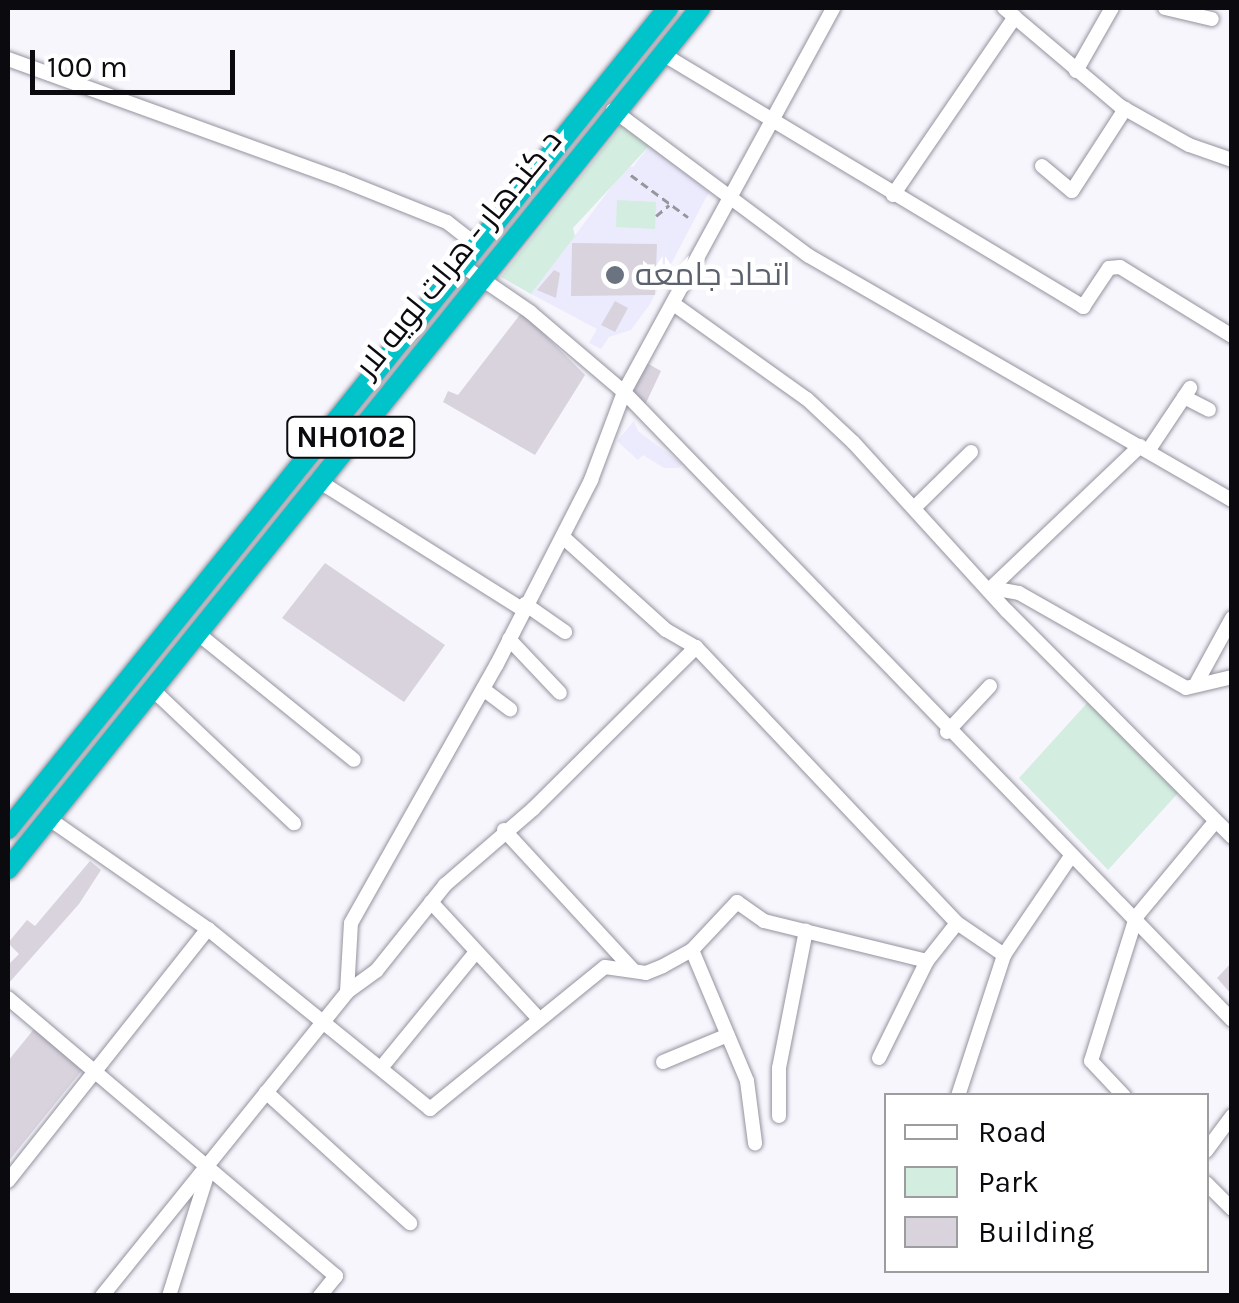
<!DOCTYPE html>
<html>
<head>
<meta charset="utf-8">
<style>
	body { margin:0 }
	#map { position:relative; width:1239px; height:1303px; overflow:hidden; background:#f7f6fd; font-family:Karla,Cairo,sans-serif }
	div>[style] { position:absolute }
	[style*='--x'] { left:calc(var(--x)*1px); top:calc(var(--y)*1px); width:calc(var(--w)*1px); rotate:calc(var(--a)*1deg) }
	.built>* { inset:0; background:#ecebfe }
	.green>* { inset:0; background:#d3ede0 }
	.building>* { inset:0; background:#d9d3de }
	.path>* { height:2.5px; margin-top:-1.25px; transform-origin:0; background:repeating-linear-gradient(90deg,#97969c 0 8px,transparent 0 13px) }
	.roads { filter:drop-shadow(0 0 2px #94939e) drop-shadow(0 0 2px #94939e) }
	.minor>* { height:14px; margin:-7px; padding:0 7px; transform-origin:7px; border-radius:7px; background:#fff }
	.highway>* { height:20px; margin:-10px; padding:0 10px; transform-origin:10px; border-radius:10px; background:#01c4cb }
	.dots>* { width:28px; height:28px; translate:-50% -50%; box-sizing:border-box; border:5px solid #fff; border-radius:50% }
	span { translate:-50% -50%; white-space:nowrap; text-align:center; line-height:1.15; -webkit-text-stroke:9px #fff; paint-order:stroke }
	.shield-label span { padding:2px 8px; background:#fff; border:2px solid; border-radius:8px; -webkit-text-stroke-width:0 }
	.shield-label { font-size:30px; color:#0b0b0f; font-weight:700 }
	.street-label { font-size:32px; color:#0b0b0f }
	.worship-label { font-size:32px; color:#5b616d }
	.left { translate:0 -50%; text-align:left }
	.frame { position:absolute; inset:0; border:10px solid #0b0b0f; pointer-events:none }
	.legend { position:absolute; left:884px; top:1093px; width:325px; height:180px; box-sizing:border-box; background:#fff; border:2px solid #9d9d9f; margin:0; padding:12px 18px; list-style:none; font-size:30px; color:#0b0b0f }
	.legend li { display:flex; align-items:center; gap:20px; height:50px }
	.legend b { width:50px; border:2px solid #9d9d9f }
	.scale { position:absolute; left:30px; top:50px; width:205px; height:45px; box-sizing:border-box; border:5px solid #0b0b0f; border-top:0; padding-left:12px; font-size:30px; line-height:35px; white-space:nowrap; color:#0b0b0f; -webkit-text-stroke:8px #fff; paint-order:stroke }
</style>
</head>
<body>
<div id="map">
	<div class="built">
		<i style="clip-path:polygon(650px 145px,709px 192px,650px 304px,631px 330px,609px 337px,601px 349px,589px 343px,597px 329px,531px 294px,627px 166px,633px 167px)"></i>
		<i style="clip-path:polygon(634px 421px,638px 431px,682px 464px,679px 468px,664px 468px,643px 455px,638px 460px,617px 441px)"></i>
	</div>
	<div class="green">
		<i style="clip-path:polygon(623px 124px,650px 145px,573px 228px,575px 236px,531px 294px,501px 277px)"></i>
		<i style="clip-path:polygon(617px 200px,656px 202px,655px 229px,616px 227px)"></i>
		<i style="clip-path:polygon(1088px 702px,1179px 792px,1108px 870px,1019px 778px)"></i>
	</div>
	<div class="building">
		<i style="clip-path:polygon(572px 243px,657px 244px,655px 295px,571px 296px)"></i>
		<i style="clip-path:polygon(554px 270px,560px 273px,556px 298px,537px 290px)"></i>
		<i style="clip-path:polygon(615px 301px,628px 308px,615px 332px,601px 325px)"></i>
		<i style="clip-path:polygon(522px 312px,585px 375px,535px 455px,443px 402px,448px 391px,458px 395px)"></i>
		<i style="clip-path:polygon(645px 362px,661px 371px,645px 405px,629px 393px)"></i>
		<i style="clip-path:polygon(325px 563px,445px 645px,404px 702px,282px 618px)"></i>
		<i style="clip-path:polygon(90px 861px,101px 870px,79px 904px,8px 984px,8px 965px,19px 954px,8px 943px,27px 920px,35px 926px)"></i>
		<i style="clip-path:polygon(1232px 962px,1232px 995px,1217px 978px)"></i>
		<i style="clip-path:polygon(34px 1029px,83px 1069px,8px 1162px,8px 1061px)"></i>
	</div>
	<div class="path">
		<i style="--x:631;--y:175;--w:71;--a:36.4"></i>
		<i style="--x:656;--y:216;--w:17;--a:-40"></i>
	</div>
	<div class="roads">
		<div class="minor">
			<i style="--x:1004;--y:8;--w:152;--a:40.2"></i>
			<i style="--x:1120;--y:106;--w:79;--a:29.5"></i>
			<i style="--x:1189;--y:145;--w:46;--a:19.2"></i>
			<i style="--x:1165;--y:8;--w:48;--a:13.2"></i>
			<i style="--x:661;--y:53;--w:493;--a:31"></i>
			<i style="--x:1083;--y:307;--w:47;--a:-56.3"></i>
			<i style="--x:1109;--y:268;--w:11;--a:-5"></i>
			<i style="--x:1120;--y:267;--w:132;--a:31.6"></i>
			<i style="--x:8;--y:59;--w:355;--a:19.9"></i>
			<i style="--x:342;--y:180;--w:113;--a:21.8"></i>
			<i style="--x:447;--y:222;--w:37;--a:38"></i>
			<i style="--x:1076;--y:71;--w:73;--a:-60.3"></i>
			<i style="--x:613;--y:110;--w:244;--a:36.7"></i>
			<i style="--x:809;--y:256;--w:488;--a:30"></i>
			<i style="--x:1042;--y:166;--w:39;--a:40"></i>
			<i style="--x:1072;--y:191;--w:98;--a:-57.1"></i>
			<i style="--x:893;--y:195;--w:216;--a:-55.6"></i>
			<i style="--x:460;--y:264;--w:85;--a:34.4"></i>
			<i style="--x:530;--y:312;--w:123;--a:40.4"></i>
			<i style="--x:624;--y:392;--w:874;--a:45.93"></i>
			<i style="--x:675;--y:305;--w:162;--a:35.5"></i>
			<i style="--x:807;--y:399;--w:63;--a:43.1"></i>
			<i style="--x:853;--y:442;--w:229;--a:47.7"></i>
			<i style="--x:1007;--y:611;--w:319;--a:45.1"></i>
			<i style="--x:1184;--y:397;--w:28;--a:27"></i>
			<i style="--x:1148;--y:451;--w:76;--a:-56.3"></i>
			<i style="--x:317;--y:480;--w:242;--a:32.2"></i>
			<i style="--x:914;--y:508;--w:80;--a:-44.5"></i>
			<i style="--x:563;--y:537;--w:139;--a:42.1"></i>
			<i style="--x:666;--y:630;--w:34;--a:30"></i>
			<i style="--x:696;--y:647;--w:380;--a:46.6"></i>
			<i style="--x:957;--y:923;--w:57;--a:34.2"></i>
			<i style="--x:991;--y:588;--w:28;--a:10"></i>
			<i style="--x:1019;--y:593;--w:192;--a:29.6"></i>
			<i style="--x:1186;--y:688;--w:47;--a:-13.4"></i>
			<i style="--x:991;--y:588;--w:206;--a:-43.6"></i>
			<i style="--x:525;--y:604;--w:49;--a:35"></i>
			<i style="--x:196;--y:632;--w:203;--a:39"></i>
			<i style="--x:509;--y:639;--w:74;--a:46.6"></i>
			<i style="--x:1197;--y:682;--w:73;--a:-61.3"></i>
			<i style="--x:151;--y:688;--w:197;--a:43.4"></i>
			<i style="--x:483;--y:689;--w:34;--a:37"></i>
			<i style="--x:947;--y:732;--w:63;--a:-46.9"></i>
			<i style="--x:48;--y:818;--w:195;--a:34.8"></i>
			<i style="--x:208;--y:929;--w:286;--a:39"></i>
			<i style="--x:430;--y:1109;--w:225;--a:-39.1"></i>
			<i style="--x:605;--y:967;--w:41;--a:8.3"></i>
			<i style="--x:646;--y:973;--w:18;--a:-22"></i>
			<i style="--x:663;--y:966;--w:33;--a:-29"></i>
			<i style="--x:692;--y:950;--w:66;--a:-46.8"></i>
			<i style="--x:737;--y:902;--w:33;--a:35"></i>
			<i style="--x:764;--y:921;--w:168;--a:13.8"></i>
			<i style="--x:504;--y:830;--w:190;--a:47.3"></i>
			<i style="--x:431;--y:902;--w:158;--a:47.3"></i>
			<i style="--x:692;--y:950;--w:142;--a:67.2"></i>
			<i style="--x:747;--y:1081;--w:63;--a:82.6"></i>
			<i style="--x:347;--y:992;--w:69;--a:-86.7"></i>
			<i style="--x:351;--y:923;--w:297;--a:-60.6"></i>
			<i style="--x:497;--y:664;--w:207;--a:-62.9"></i>
			<i style="--x:591;--y:480;--w:94;--a:-69.4"></i>
			<i style="--x:624;--y:392;--w:437;--a:-61.4"></i>
			<i style="--x:8;--y:998;--w:430;--a:40.3"></i>
			<i style="--x:336;--y:1276;--w:26;--a:129"></i>
			<i style="--x:879;--y:1058;--w:108;--a:-63.7"></i>
			<i style="--x:927;--y:961;--w:48;--a:-51.7"></i>
			<i style="--x:663;--y:1062;--w:70;--a:-22.6"></i>
			<i style="--x:381;--y:1068;--w:150;--a:-50.7"></i>
			<i style="--x:266;--y:1092;--w:195;--a:42.3"></i>
			<i style="--x:958;--y:1096;--w:148;--a:-71.9"></i>
			<i style="--x:1004;--y:955;--w:116;--a:-55.9"></i>
			<i style="--x:1124;--y:1096;--w:48;--a:-133.3"></i>
			<i style="--x:1091;--y:1061;--w:151;--a:-72.6"></i>
			<i style="--x:1136;--y:917;--w:124;--a:-50.3"></i>
			<i style="--x:779;--y:1116;--w:48;--a:-90"></i>
			<i style="--x:779;--y:1068;--w:140;--a:-78.9"></i>
			<i style="--x:1206;--y:1151;--w:44;--a:-53.4"></i>
			<i style="--x:8;--y:1181;--w:322;--a:-51.6"></i>
			<i style="--x:1206;--y:1183;--w:37;--a:45"></i>
			<i style="--x:102;--y:1296;--w:390;--a:-51.1"></i>
			<i style="--x:347;--y:992;--w:37;--a:-36"></i>
			<i style="--x:377;--y:970;--w:109;--a:-51.3"></i>
			<i style="--x:445;--y:885;--w:116;--a:-40.8"></i>
			<i style="--x:533;--y:809;--w:230;--a:-44.8"></i>
			<i style="--x:169;--y:1296;--w:133;--a:-72.5"></i>
		</div>
		<div class="highway">
			<i style="--x:8;--y:829;--w:1053;--a:-51.2"></i>
			<i style="--x:8;--y:869;--w:1105;--a:-51.21"></i>
		</div>
	</div>
	<div class="dots">
		<i style="left:615px;top:275px;background:#6b7280"></i>
	</div>
	<div class="shield-label">
		<span style="left:351px;top:437px">NH0102</span>
	</div>
	<div class="street-label">
		<span style="left:459px;top:254px;rotate:-51deg">د کندهار - هرات لويه لار</span>
	</div>
	<div class="worship-label">
		<span class="left" style="left:635px;top:275px">اتحاد جامعه</span>
	</div>
	<div class="frame"></div>
	<ul class="legend">
	<li><b style="height:12px;background:#fff"></b>Road</li>
	<li><b style="height:28px;background:#d3ede0"></b>Park</li>
	<li><b style="height:28px;background:#d9d3de"></b>Building</li>
	</ul>
	<div class="scale">100 m</div>
</div>
</body>
</html>
